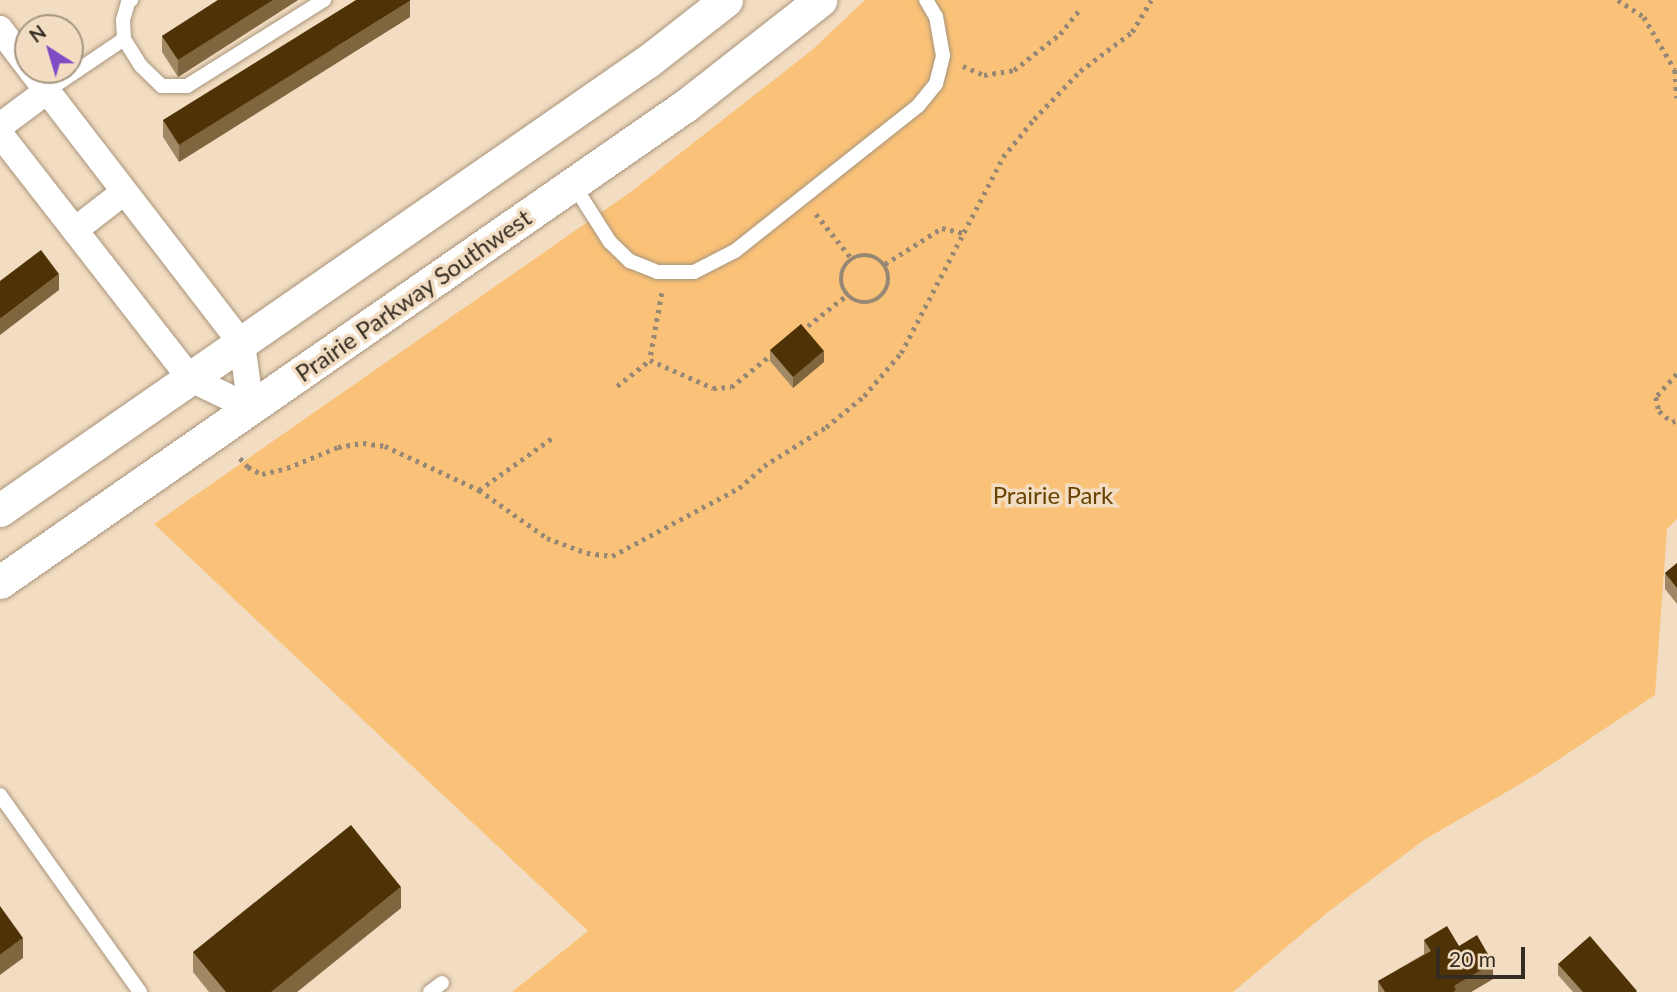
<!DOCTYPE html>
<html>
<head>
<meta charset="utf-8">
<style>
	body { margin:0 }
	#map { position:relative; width:1677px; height:992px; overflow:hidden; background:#f2ddc2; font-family:Lato,sans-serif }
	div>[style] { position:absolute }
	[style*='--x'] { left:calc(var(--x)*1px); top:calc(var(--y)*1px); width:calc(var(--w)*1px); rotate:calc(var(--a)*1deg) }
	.green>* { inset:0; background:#fac278 }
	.path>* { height:4.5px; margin-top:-2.25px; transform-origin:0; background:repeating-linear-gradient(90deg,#978875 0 3.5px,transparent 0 8.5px) }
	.path>.ring { margin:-2.25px; padding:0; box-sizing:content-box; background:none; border:4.5px solid #978875; border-radius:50% }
	.roads { filter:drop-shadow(0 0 2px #a8947b) drop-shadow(0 0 2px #a8947b) }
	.service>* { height:14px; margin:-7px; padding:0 7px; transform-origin:7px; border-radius:7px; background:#fff }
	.minor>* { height:26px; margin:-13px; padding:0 13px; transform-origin:13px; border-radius:13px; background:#fff }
	.tertiary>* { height:33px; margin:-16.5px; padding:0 16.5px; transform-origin:16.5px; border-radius:16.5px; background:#fff }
	.wall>* { inset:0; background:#a08864 }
	.shaded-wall>* { inset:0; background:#80663e }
	.building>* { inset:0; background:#4f3306 }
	span { translate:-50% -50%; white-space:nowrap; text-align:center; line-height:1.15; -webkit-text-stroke:7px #f2ddc2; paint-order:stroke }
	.street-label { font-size:24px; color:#342b21 }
	.park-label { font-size:24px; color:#674202 }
	.north { position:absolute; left:14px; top:14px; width:70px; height:70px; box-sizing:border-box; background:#f2ddc2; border:2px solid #a69682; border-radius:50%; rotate:323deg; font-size:19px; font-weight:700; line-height:28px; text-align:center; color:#342b21 }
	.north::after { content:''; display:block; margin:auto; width:24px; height:32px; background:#804cc4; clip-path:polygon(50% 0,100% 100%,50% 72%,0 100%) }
	.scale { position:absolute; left:1436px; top:947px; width:89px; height:32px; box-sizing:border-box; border:4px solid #342b21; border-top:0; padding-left:9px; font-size:21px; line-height:24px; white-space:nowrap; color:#342b21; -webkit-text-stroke:5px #f2ddc2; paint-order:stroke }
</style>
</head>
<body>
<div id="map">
	<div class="green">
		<i style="clip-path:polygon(865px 0,1677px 0,1677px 519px,1667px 529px,1655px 695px,1537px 774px,1424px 840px,1328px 912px,1233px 992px,512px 992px,588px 931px,154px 524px,632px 191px,812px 50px)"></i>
	</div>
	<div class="path">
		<i style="--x:1618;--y:0;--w:31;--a:33"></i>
		<i style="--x:1644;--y:17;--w:61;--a:59.7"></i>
		<i style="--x:1675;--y:70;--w:28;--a:86"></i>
		<i style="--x:963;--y:66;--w:23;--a:23"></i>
		<i style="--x:984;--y:75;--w:30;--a:-9"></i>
		<i style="--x:1014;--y:70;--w:58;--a:-38"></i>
		<i style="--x:1060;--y:34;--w:33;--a:-51"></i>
		<i style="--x:816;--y:214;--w:58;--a:51.3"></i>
		<i class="ring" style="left:841px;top:255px;width:43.5px;height:43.5px"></i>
		<i style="--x:885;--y:264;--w:67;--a:-32.3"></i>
		<i style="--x:942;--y:228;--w:22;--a:13"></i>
		<i style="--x:662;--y:293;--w:68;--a:100.2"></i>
		<i style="--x:650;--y:360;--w:69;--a:24"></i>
		<i style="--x:713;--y:388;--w:18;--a:-3"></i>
		<i style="--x:731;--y:387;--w:53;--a:-38.8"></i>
		<i style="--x:801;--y:331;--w:58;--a:-38"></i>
		<i style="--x:1677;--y:374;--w:31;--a:132"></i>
		<i style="--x:1656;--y:397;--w:14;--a:78"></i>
		<i style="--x:1659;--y:411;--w:17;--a:40"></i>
		<i style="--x:1672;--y:422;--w:5;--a:-22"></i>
		<i style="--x:617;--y:386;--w:42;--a:-38.2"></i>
		<i style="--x:240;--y:458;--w:12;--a:48"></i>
		<i style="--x:248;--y:467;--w:16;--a:27"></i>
		<i style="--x:262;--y:474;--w:26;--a:-13"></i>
		<i style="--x:287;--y:468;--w:55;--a:-22.4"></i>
		<i style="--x:338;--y:447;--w:25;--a:-9"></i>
		<i style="--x:363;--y:443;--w:22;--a:8"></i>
		<i style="--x:385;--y:446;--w:104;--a:25.1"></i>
		<i style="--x:479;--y:490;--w:83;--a:35.2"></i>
		<i style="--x:547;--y:538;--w:43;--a:20.6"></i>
		<i style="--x:587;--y:553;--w:25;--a:7"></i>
		<i style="--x:612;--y:556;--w:144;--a:-28.2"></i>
		<i style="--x:739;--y:488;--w:33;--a:-41"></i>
		<i style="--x:764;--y:466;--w:73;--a:-32.2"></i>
		<i style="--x:826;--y:427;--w:49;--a:-39.2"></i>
		<i style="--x:864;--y:396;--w:57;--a:-49.3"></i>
		<i style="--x:901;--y:353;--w:221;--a:-62.5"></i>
		<i style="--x:1003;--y:157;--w:49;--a:-50.8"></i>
		<i style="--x:1034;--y:119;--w:66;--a:-46.2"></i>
		<i style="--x:1080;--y:71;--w:65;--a:-36.9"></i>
		<i style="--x:1132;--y:32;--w:37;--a:-59"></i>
		<i style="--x:479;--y:490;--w:93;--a:-35.4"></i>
	</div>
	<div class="roads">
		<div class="service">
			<i style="--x:124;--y:39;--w:32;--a:58"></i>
			<i style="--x:141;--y:66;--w:29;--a:44"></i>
			<i style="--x:162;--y:86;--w:25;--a:0"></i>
			<i style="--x:187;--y:86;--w:162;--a:-32.1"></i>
			<i style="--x:47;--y:91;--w:93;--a:-34"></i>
			<i style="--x:124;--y:39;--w:19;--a:-93"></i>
			<i style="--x:123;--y:20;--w:19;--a:-74"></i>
			<i style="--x:128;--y:2;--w:4;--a:-34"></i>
			<i style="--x:573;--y:184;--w:69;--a:57.5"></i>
			<i style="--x:610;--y:242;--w:28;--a:44"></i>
			<i style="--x:630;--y:261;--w:29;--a:22"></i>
			<i style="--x:657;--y:272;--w:37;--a:0"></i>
			<i style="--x:694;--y:272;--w:46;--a:-27.1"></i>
			<i style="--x:735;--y:251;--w:233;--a:-38.4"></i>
			<i style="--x:918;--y:106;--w:28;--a:-51"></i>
			<i style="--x:936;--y:84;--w:29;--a:-76"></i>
			<i style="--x:943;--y:56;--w:40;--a:-100"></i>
			<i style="--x:936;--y:17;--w:20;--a:-120"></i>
			<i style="--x:0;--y:795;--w:242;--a:54.6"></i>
			<i style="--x:430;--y:992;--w:15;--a:-37"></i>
		</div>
		<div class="minor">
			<i style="--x:0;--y:29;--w:46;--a:52.9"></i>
			<i style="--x:0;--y:126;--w:59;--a:-36.7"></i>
			<i style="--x:0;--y:134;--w:311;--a:52.1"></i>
			<i style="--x:191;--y:379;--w:67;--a:25.8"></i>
			<i style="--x:251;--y:408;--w:65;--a:-98"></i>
			<i style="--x:242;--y:344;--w:346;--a:-127.6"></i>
			<i style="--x:75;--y:230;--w:62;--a:-37.8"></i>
		</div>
		<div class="tertiary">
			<i style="--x:0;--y:510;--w:788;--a:-34.72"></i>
			<i style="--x:648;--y:61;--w:99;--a:-38"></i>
			<i style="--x:0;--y:582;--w:834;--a:-34.8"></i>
			<i style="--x:685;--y:106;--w:172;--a:-38.1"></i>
		</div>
	</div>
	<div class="wall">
		<i style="clip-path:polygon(218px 0,298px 0,178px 77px,162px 52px,162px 36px)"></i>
		<i style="clip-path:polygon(410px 17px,179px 162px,163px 137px,163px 120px)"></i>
		<i style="clip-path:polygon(770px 350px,824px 362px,793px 388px,770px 361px)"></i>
		<i style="clip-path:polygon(1677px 563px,1677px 604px,1665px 589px,1665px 573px)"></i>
		<i style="clip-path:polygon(401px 908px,297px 992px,209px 992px,193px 972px,193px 952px)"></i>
		<i style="clip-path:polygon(1424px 940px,1459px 946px,1493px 979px,1471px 992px,1378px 992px,1378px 981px,1424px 954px)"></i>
		<i style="clip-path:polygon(1558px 964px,1637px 992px,1573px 992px,1558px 975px)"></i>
	</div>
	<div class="shaded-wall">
		<i style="clip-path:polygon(273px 0,298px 0,178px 77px,178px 60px)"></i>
		<i style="clip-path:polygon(410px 1px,410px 17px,179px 162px,179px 145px)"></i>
		<i style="clip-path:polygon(59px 274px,59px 290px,0 335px,0 319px)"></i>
		<i style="clip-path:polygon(824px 351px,824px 362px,793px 388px,793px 377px)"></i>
		<i style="clip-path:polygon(401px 887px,401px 908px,297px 992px,271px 992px)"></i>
		<i style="clip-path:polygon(23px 938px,23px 958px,0 975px,0 955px)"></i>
		<i style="clip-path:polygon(1493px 963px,1493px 979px,1471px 992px,1453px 992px,1454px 986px)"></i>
	</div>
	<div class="building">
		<i style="clip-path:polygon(218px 0,273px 0,178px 60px,162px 36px)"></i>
		<i style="clip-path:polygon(356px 0,410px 0,410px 1px,179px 145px,163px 120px)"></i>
		<i style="clip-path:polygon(41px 250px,59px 274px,0 319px,0 281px)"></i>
		<i style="clip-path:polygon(801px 324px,824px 351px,793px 377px,770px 350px)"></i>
		<i style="clip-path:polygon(1677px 563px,1677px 588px,1665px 573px)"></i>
		<i style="clip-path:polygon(351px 825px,401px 887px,271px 992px,226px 992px,193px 952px)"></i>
		<i style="clip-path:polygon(0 906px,23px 938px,0 955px)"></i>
		<i style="clip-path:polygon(1447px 926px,1459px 946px,1477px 935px,1493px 963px,1454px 986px,1456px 990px,1453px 992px,1385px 992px,1378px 981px,1431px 951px,1424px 940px)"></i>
		<i style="clip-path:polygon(1590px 936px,1637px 991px,1636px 992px,1583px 992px,1558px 964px)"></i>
	</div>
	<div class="street-label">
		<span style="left:413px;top:295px;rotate:-35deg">Prairie Parkway Southwest</span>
	</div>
	<div class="park-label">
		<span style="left:1053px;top:495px">Prairie Park</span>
	</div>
	<div class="north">N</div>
	<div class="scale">20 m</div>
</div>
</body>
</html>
